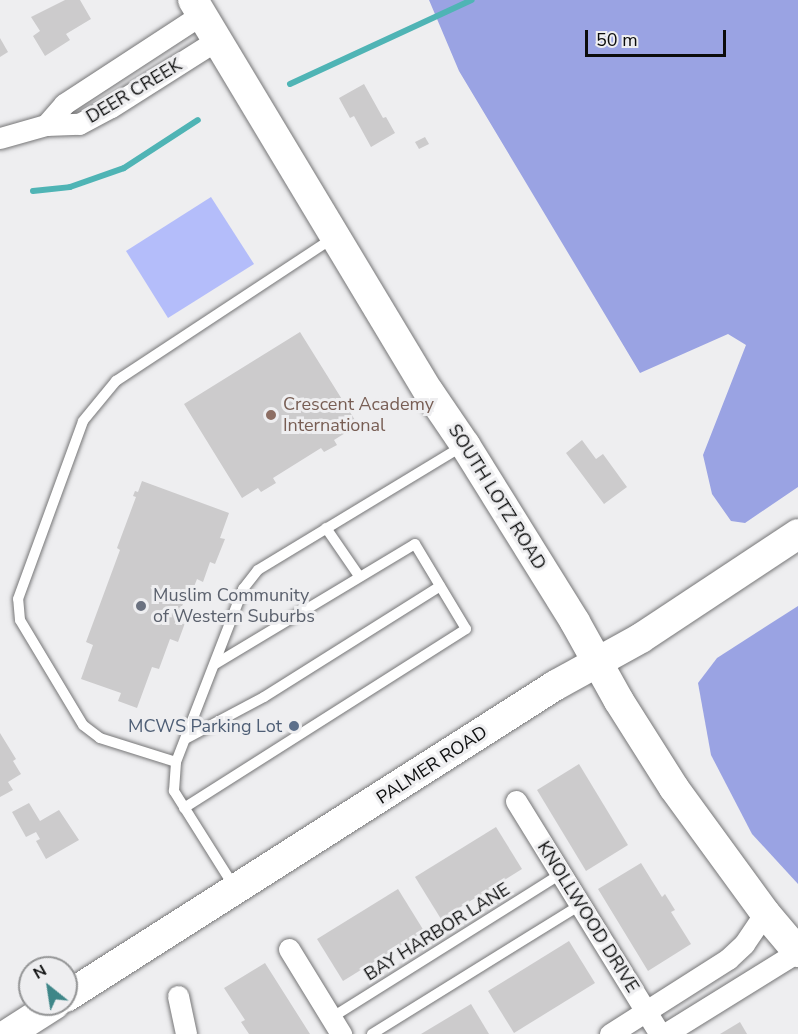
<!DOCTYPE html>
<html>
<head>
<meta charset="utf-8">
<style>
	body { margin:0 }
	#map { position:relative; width:798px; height:1034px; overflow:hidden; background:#eeeef0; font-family:"Nunito Sans",sans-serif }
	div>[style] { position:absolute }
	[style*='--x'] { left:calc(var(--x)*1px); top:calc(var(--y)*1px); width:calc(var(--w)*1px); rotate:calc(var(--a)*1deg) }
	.green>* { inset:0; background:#b4bdfa }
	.forest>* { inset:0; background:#9aa3e3 }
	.stream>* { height:6px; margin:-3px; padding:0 3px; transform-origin:3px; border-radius:3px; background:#4fb4b5 }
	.building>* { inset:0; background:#cccbcc }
	.roads { filter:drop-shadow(0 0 2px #767677) drop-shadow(0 0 2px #767677) }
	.lane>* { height:10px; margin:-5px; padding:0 5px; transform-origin:5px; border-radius:5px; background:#fff }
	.street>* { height:21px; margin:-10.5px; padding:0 10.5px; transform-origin:10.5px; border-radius:10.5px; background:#fff }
	.secondary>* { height:30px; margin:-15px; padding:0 15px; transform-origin:15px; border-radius:15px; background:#fff }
	.dots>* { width:16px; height:16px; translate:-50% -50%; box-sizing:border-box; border:3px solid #eeeef0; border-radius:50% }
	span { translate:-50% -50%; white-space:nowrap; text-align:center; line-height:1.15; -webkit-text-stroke:6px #eeeef0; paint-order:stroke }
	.street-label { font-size:18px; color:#0b0c0c }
	.education-label { font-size:18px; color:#785e54 }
	.left { translate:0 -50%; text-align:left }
	.worship-label { font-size:18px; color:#5b616d }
	.service-label { font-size:18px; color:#4e5e75 }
	.right { translate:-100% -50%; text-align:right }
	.north { position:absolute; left:18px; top:956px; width:60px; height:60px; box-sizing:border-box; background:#eeeef0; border:2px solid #939495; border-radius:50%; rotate:330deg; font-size:16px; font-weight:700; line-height:24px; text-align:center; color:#0b0c0c }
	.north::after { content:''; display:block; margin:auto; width:21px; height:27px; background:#3e8688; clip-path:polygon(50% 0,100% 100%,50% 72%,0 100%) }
	.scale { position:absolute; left:585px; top:30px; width:141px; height:27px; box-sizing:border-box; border:3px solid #0b0c0c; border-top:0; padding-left:8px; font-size:18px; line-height:21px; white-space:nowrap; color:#0b0c0c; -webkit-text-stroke:4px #eeeef0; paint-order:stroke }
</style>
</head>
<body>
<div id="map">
	<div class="green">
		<i style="clip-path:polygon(211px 197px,254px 264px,168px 318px,126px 251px)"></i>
	</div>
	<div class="forest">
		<i style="clip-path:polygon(429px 0,798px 0,798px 487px,745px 523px,731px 521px,712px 494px,703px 455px,746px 345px,728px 334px,640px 373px,459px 71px)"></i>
		<i style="clip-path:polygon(798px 606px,798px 884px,752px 834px,711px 755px,698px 683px,717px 658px)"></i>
	</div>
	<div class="stream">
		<i style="--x:290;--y:84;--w:200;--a:-24.8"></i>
		<i style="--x:33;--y:191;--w:37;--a:-6"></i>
		<i style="--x:70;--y:187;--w:57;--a:-19.4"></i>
		<i style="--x:124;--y:168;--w:88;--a:-33"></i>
	</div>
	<div class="building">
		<i style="clip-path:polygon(65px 0,80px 0,91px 19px,66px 34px,70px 40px,45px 56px,33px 36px,40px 31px,31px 17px)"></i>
		<i style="clip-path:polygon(0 38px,8px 52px,0 57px)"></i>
		<i style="clip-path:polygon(364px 84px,383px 118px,386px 117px,395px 133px,371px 147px,354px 116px,350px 118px,339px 98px)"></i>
		<i style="clip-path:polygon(425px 137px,429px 144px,419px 149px,415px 142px)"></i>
		<i style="clip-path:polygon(300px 332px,358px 425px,334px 440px,337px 445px,324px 452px,321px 448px,273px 478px,276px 483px,261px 492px,258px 488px,242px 498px,184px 404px)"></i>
		<i style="clip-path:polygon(582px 440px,596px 459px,603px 454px,627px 487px,604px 504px,566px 453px)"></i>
		<i style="clip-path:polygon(142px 481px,229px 513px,220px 538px,225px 539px,215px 564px,210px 562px,203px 582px,197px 579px,192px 592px,188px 590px,177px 620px,185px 623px,178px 642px,170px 639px,159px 669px,152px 667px,137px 708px,118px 701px,121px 693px,81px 679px,93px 645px,86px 642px,120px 550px,117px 548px,136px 497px,133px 496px,135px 491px,138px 492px)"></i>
		<i style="clip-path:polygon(0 733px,16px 759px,13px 761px,21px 774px,8px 782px,13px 790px,0 797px)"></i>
		<i style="clip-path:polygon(579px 764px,628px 845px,586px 871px,537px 790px)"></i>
		<i style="clip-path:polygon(29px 803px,40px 821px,59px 810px,79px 840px,46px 859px,36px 841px,40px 839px,36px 832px,26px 837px,12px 812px)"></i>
		<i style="clip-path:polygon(496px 827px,522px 869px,441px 919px,415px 877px)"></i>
		<i style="clip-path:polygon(641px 863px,662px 897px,665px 894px,675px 910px,671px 912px,691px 944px,648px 971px,598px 889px)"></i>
		<i style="clip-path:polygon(398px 889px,424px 931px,343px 981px,317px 939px)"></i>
		<i style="clip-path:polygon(569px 941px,595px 983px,514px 1033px,488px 991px)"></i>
		<i style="clip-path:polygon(265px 963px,310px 1034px,249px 1034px,241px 1022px,245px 1020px,224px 988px)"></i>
		<i style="clip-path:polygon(471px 1004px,489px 1034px,421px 1034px)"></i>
		<i style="clip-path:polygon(740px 1022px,747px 1034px,720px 1034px)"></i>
	</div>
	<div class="roads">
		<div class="lane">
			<i style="--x:326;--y:528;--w:58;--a:55.5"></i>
			<i style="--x:187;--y:738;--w:87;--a:-28"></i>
			<i style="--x:264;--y:697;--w:208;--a:-32.2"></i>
			<i style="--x:176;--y:762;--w:80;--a:-162.5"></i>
			<i style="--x:100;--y:738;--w:21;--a:-143"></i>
			<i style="--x:83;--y:725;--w:122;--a:-121"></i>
			<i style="--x:20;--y:620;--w:21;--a:-95"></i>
			<i style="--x:18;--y:599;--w:189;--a:-69.9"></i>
			<i style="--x:83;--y:421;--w:52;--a:-50.5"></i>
			<i style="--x:116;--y:381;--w:261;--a:-33.4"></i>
			<i style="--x:184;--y:808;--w:334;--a:-32.4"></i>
			<i style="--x:466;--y:629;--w:99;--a:-121"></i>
			<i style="--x:415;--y:544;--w:233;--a:149"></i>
			<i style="--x:235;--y:888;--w:115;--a:-122.2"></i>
			<i style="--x:174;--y:791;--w:29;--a:-86"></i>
			<i style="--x:176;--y:762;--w:186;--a:-68.8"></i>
			<i style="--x:243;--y:589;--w:24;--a:-52"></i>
			<i style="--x:258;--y:570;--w:240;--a:-31.2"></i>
			<i style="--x:331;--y:1018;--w:271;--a:-32.1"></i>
			<i style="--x:372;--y:1034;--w:245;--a:-31.8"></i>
		</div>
		<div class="street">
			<i style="--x:46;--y:125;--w:28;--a:-49"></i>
			<i style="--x:64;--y:104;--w:165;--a:-33.1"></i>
			<i style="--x:0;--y:138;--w:48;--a:-15.8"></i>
			<i style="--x:46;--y:125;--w:33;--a:-2"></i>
			<i style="--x:79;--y:124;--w:36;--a:-28"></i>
			<i style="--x:111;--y:107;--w:125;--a:-32.3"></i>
			<i style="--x:516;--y:801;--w:274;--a:58.3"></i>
			<i style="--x:289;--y:949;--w:100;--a:58.5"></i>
			<i style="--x:178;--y:996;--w:39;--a:78"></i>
			<i style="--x:610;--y:1034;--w:140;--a:-32.4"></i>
			<i style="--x:728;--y:959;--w:22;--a:-43"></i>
			<i style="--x:744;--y:944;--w:37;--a:-56"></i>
			<i style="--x:665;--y:1034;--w:155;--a:-31.8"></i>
		</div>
		<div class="secondary">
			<i style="--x:193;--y:0;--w:458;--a:59"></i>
			<i style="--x:429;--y:392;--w:64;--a:55.8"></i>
			<i style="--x:465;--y:445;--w:208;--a:58.1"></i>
			<i style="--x:575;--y:622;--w:90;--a:60.9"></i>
			<i style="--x:619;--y:701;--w:103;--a:57.7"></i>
			<i style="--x:674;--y:788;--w:155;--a:53.9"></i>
			<i style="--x:765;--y:913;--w:51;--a:49.8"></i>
			<i style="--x:66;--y:997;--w:581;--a:-32.49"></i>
			<i style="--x:556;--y:685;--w:97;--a:-28.9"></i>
			<i style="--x:641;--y:638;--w:188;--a:-33.5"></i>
			<i style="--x:8;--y:1034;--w:56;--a:-32.6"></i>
		</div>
	</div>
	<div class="dots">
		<i style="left:271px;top:415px;background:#8d6e63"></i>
		<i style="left:141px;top:606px;background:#6b7280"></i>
		<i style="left:294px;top:726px;background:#5c6f8a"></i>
	</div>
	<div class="street-label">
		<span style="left:134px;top:91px;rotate:-31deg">DEER CREEK</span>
		<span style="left:497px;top:497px;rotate:58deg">SOUTH LOTZ ROAD</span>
		<span style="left:432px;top:765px;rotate:-33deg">PALMER ROAD</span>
		<span style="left:588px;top:917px;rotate:58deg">KNOLLWOOD DRIVE</span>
		<span style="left:437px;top:932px;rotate:-32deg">BAY HARBOR LANE</span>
	</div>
	<div class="education-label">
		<span class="left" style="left:283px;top:415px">Crescent Academy<br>International</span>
	</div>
	<div class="worship-label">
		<span class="left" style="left:153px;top:606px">Muslim Community<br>of Western Suburbs</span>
	</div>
	<div class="service-label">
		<span class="right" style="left:282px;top:726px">MCWS Parking Lot</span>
	</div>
	<div class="north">N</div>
	<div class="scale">50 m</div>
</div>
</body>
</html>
